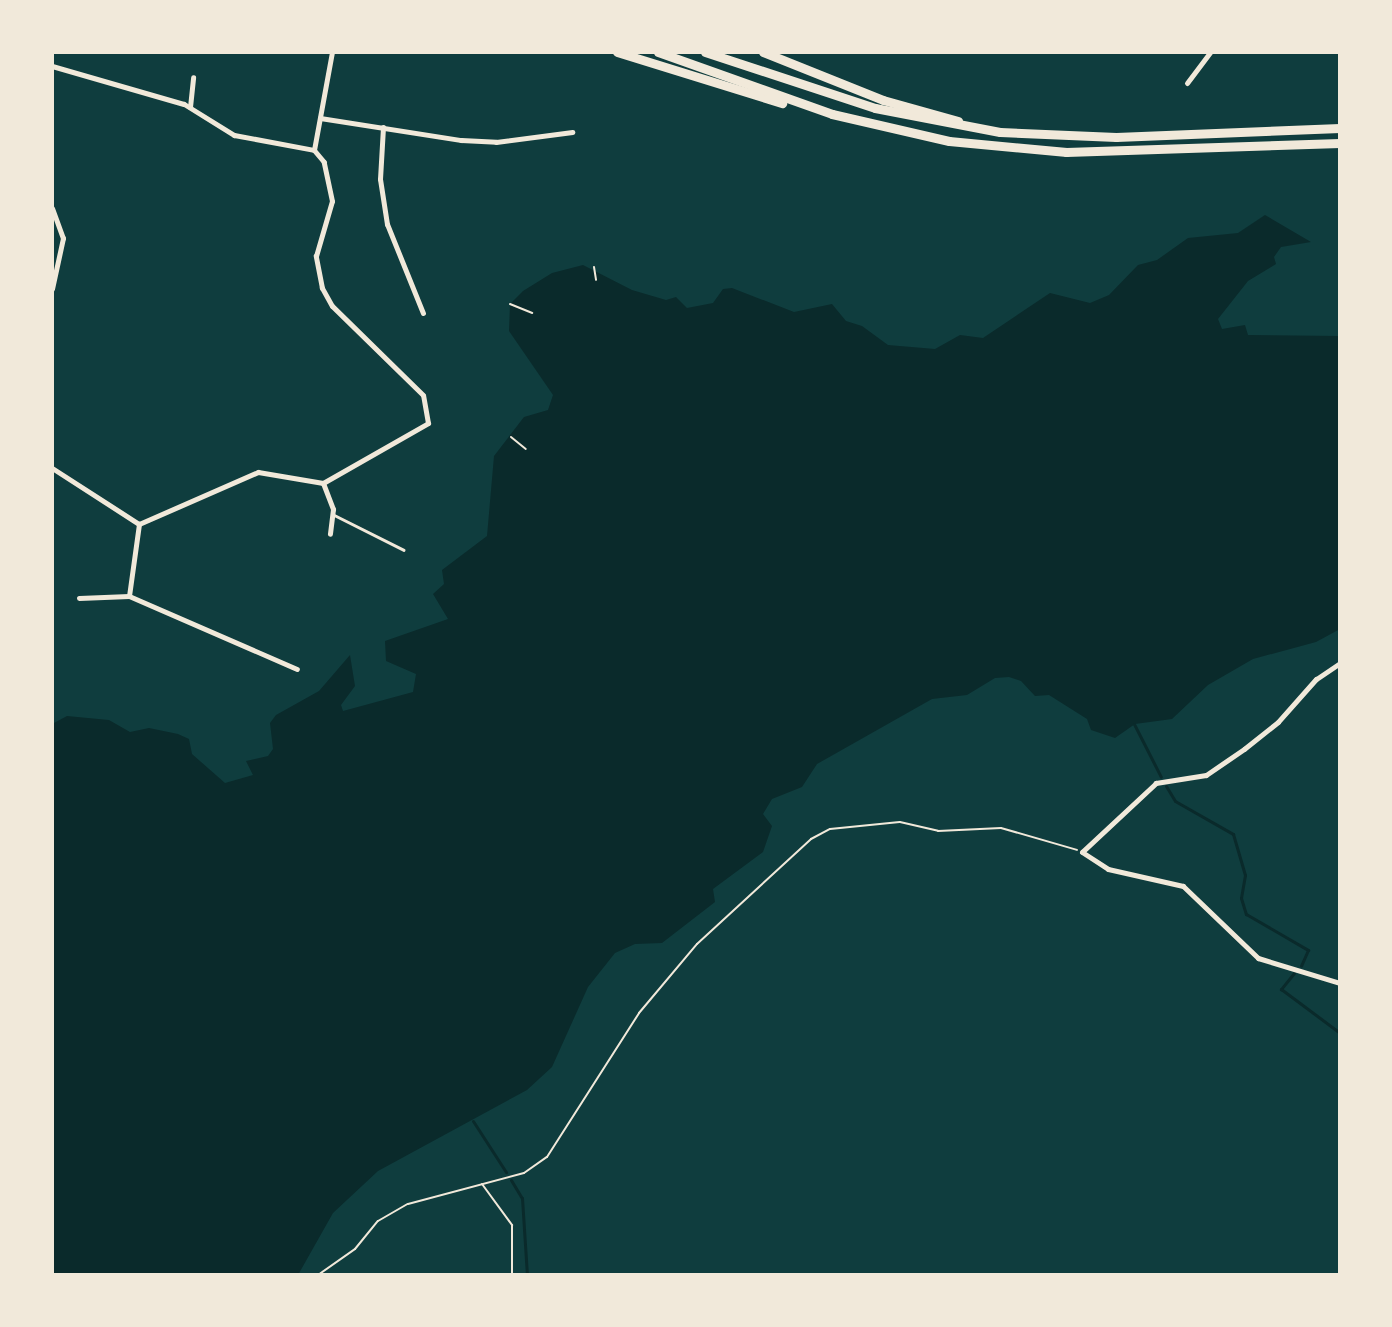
<!DOCTYPE html>
<html>
<head>
<meta charset="utf-8">
<style>
	body { margin:0 }
	#map { position:relative; width:1392px; height:1327px; overflow:hidden; background:#0f3d3e; font-family:Poppins,sans-serif }
	div>[style] { position:absolute }
	[style*='--x'] { left:calc(var(--x)*1px); top:calc(var(--y)*1px); width:calc(var(--w)*1px); rotate:calc(var(--a)*1deg) }
	.water>* { inset:0; background:#0a2a2b }
	.stream>* { height:3px; margin:-1.5px; padding:0 1.5px; transform-origin:1.5px; border-radius:1.5px; background:#0a2a2b }
	.path>* { height:2px; margin:-1px; padding:0 1px; transform-origin:1px; border-radius:1px; background:#f1e9da }
	.service>* { height:3px; margin:-1.5px; padding:0 1.5px; transform-origin:1.5px; border-radius:1.5px; background:#f1e9da }
	.minor>* { height:5px; margin:-2.5px; padding:0 2.5px; transform-origin:2.5px; border-radius:2.5px; background:#f1e9da }
	.motorway>* { height:9px; margin:-4.5px; padding:0 4.5px; transform-origin:4.5px; border-radius:4.5px; background:#f1e9da }
	span { translate:-50% -50%; white-space:nowrap; text-align:center; line-height:1.15; -webkit-text-stroke:8px #f1e9da; paint-order:stroke }
	.frame { position:absolute; inset:0; border:54px solid #f1e9da; pointer-events:none }
</style>
</head>
<body>
<div id="map">
	<div class="water">
		<i style="clip-path:polygon(1265px 215px,1311px 242px,1281px 247px,1274px 257px,1276px 264px,1248px 281px,1218px 319px,1222px 329px,1245px 325px,1248px 335px,1340px 336px,1340px 629px,1316px 642px,1253px 659px,1208px 685px,1172px 719px,1135px 724px,1115px 738px,1091px 730px,1087px 719px,1049px 695px,1035px 696px,1021px 681px,1009px 677px,995px 678px,967px 695px,932px 699px,817px 764px,802px 787px,772px 799px,763px 814px,772px 826px,763px 852px,713px 889px,715px 902px,662px 943px,635px 944px,615px 953px,588px 987px,552px 1067px,527px 1090px,378px 1171px,333px 1213px,298px 1275px,52px 1275px,54px 723px,67px 716px,109px 720px,130px 732px,149px 728px,178px 734px,189px 739px,192px 754px,225px 783px,253px 775px,246px 761px,268px 756px,273px 749px,270px 723px,276px 715px,319px 691px,350px 655px,355px 686px,341px 705px,343px 711px,413px 692px,416px 674px,386px 661px,385px 641px,448px 619px,433px 594px,444px 584px,442px 570px,487px 536px,494px 456px,524px 417px,548px 410px,553px 395px,509px 331px,510px 304px,523px 291px,552px 273px,583px 265px,632px 290px,666px 300px,676px 297px,687px 308px,713px 303px,723px 289px,732px 288px,794px 312px,832px 304px,846px 321px,862px 326px,888px 345px,935px 349px,960px 335px,983px 338px,1050px 293px,1090px 303px,1109px 295px,1138px 265px,1157px 260px,1188px 238px,1238px 233px)"></i>
	</div>
	<div class="stream">
		<i style="--x:1134;--y:724;--w:59;--a:63"></i>
		<i style="--x:1166;--y:786;--w:17;--a:59"></i>
		<i style="--x:1175;--y:801;--w:67;--a:29.6"></i>
		<i style="--x:1233;--y:834;--w:43;--a:73.7"></i>
		<i style="--x:1245;--y:875;--w:23;--a:100"></i>
		<i style="--x:1241;--y:898;--w:17;--a:73"></i>
		<i style="--x:1246;--y:914;--w:72;--a:30.1"></i>
		<i style="--x:1308;--y:950;--w:17;--a:114"></i>
		<i style="--x:1294;--y:973;--w:21;--a:129"></i>
		<i style="--x:1281;--y:989;--w:74;--a:36.7"></i>
		<i style="--x:473;--y:1121;--w:61;--a:57.1"></i>
		<i style="--x:511;--y:1180;--w:21;--a:59"></i>
		<i style="--x:522;--y:1198;--w:77;--a:86.3"></i>
	</div>
	<div class="path">
		<i style="--x:594;--y:267;--w:13;--a:81"></i>
		<i style="--x:510;--y:304;--w:24;--a:22"></i>
		<i style="--x:511;--y:437;--w:19;--a:39"></i>
		<i style="--x:482;--y:1184;--w:51;--a:53.8"></i>
		<i style="--x:512;--y:1225;--w:50;--a:90"></i>
		<i style="--x:318;--y:1275;--w:45;--a:-35.1"></i>
		<i style="--x:355;--y:1249;--w:36;--a:-51"></i>
		<i style="--x:378;--y:1221;--w:34;--a:-30"></i>
		<i style="--x:408;--y:1204;--w:120;--a:-15"></i>
		<i style="--x:524;--y:1173;--w:28;--a:-35"></i>
		<i style="--x:547;--y:1157;--w:171;--a:-57.4"></i>
		<i style="--x:639;--y:1013;--w:90;--a:-50"></i>
		<i style="--x:697;--y:944;--w:155;--a:-42.6"></i>
		<i style="--x:811;--y:839;--w:21;--a:-28"></i>
		<i style="--x:830;--y:829;--w:70;--a:-5.7"></i>
		<i style="--x:900;--y:822;--w:39;--a:13"></i>
		<i style="--x:938;--y:831;--w:63;--a:-2.7"></i>
		<i style="--x:1001;--y:828;--w:79;--a:16.1"></i>
	</div>
	<div class="service">
		<i style="--x:332;--y:514;--w:80;--a:26.6"></i>
	</div>
	<div class="minor">
		<i style="--x:52;--y:66;--w:137;--a:16.1"></i>
		<i style="--x:184;--y:104;--w:59;--a:31.8"></i>
		<i style="--x:234;--y:135;--w:81;--a:10.6"></i>
		<i style="--x:1187;--y:83;--w:39;--a:-53"></i>
		<i style="--x:190;--y:107;--w:30;--a:-84"></i>
		<i style="--x:320;--y:118;--w:143;--a:8.9"></i>
		<i style="--x:461;--y:140;--w:35;--a:3"></i>
		<i style="--x:496;--y:142;--w:77;--a:-7.5"></i>
		<i style="--x:383;--y:127;--w:52;--a:93.3"></i>
		<i style="--x:380;--y:179;--w:46;--a:81.2"></i>
		<i style="--x:387;--y:224;--w:96;--a:68"></i>
		<i style="--x:314;--y:150;--w:100;--a:-79.6"></i>
		<i style="--x:52;--y:208;--w:32;--a:70"></i>
		<i style="--x:63;--y:238;--w:52;--a:102.2"></i>
		<i style="--x:52;--y:468;--w:103;--a:32.8"></i>
		<i style="--x:139;--y:524;--w:130;--a:-23.6"></i>
		<i style="--x:258;--y:472;--w:66;--a:9.6"></i>
		<i style="--x:323;--y:483;--w:121;--a:-29.7"></i>
		<i style="--x:428;--y:423;--w:28;--a:-100"></i>
		<i style="--x:423;--y:395;--w:127;--a:-135.6"></i>
		<i style="--x:332;--y:306;--w:21;--a:-119"></i>
		<i style="--x:322;--y:288;--w:33;--a:-101"></i>
		<i style="--x:316;--y:256;--w:57;--a:-73.8"></i>
		<i style="--x:332;--y:201;--w:40;--a:-102"></i>
		<i style="--x:324;--y:162;--w:16;--a:-130"></i>
		<i style="--x:323;--y:483;--w:28;--a:69"></i>
		<i style="--x:333;--y:509;--w:25;--a:97"></i>
		<i style="--x:129;--y:596;--w:73;--a:-82.1"></i>
		<i style="--x:79;--y:598;--w:50;--a:-2.3"></i>
		<i style="--x:129;--y:596;--w:183;--a:23.5"></i>
		<i style="--x:1340;--y:663;--w:29;--a:146"></i>
		<i style="--x:1316;--y:679;--w:57;--a:131.5"></i>
		<i style="--x:1278;--y:722;--w:43;--a:141.5"></i>
		<i style="--x:1244;--y:749;--w:46;--a:145.6"></i>
		<i style="--x:1206;--y:775;--w:51;--a:170.9"></i>
		<i style="--x:1156;--y:783;--w:101;--a:137"></i>
		<i style="--x:1082;--y:852;--w:31;--a:33"></i>
		<i style="--x:1108;--y:869;--w:77;--a:12.8"></i>
		<i style="--x:1183;--y:886;--w:104;--a:43.8"></i>
		<i style="--x:1258;--y:958;--w:86;--a:17"></i>
	</div>
	<div class="motorway">
		<i style="--x:617;--y:52;--w:173;--a:17.2"></i>
		<i style="--x:658;--y:52;--w:185;--a:19.6"></i>
		<i style="--x:832;--y:114;--w:120;--a:13"></i>
		<i style="--x:949;--y:141;--w:118;--a:5.4"></i>
		<i style="--x:1066;--y:152;--w:274;--a:-1.9"></i>
		<i style="--x:705;--y:52;--w:179;--a:18.2"></i>
		<i style="--x:875;--y:108;--w:127;--a:10.9"></i>
		<i style="--x:1000;--y:132;--w:116;--a:2.5"></i>
		<i style="--x:1116;--y:137;--w:224;--a:-2.3"></i>
		<i style="--x:763;--y:52;--w:129;--a:21.8"></i>
		<i style="--x:883;--y:100;--w:78;--a:15.6"></i>
	</div>
	<div class="frame"></div>
</div>
</body>
</html>
